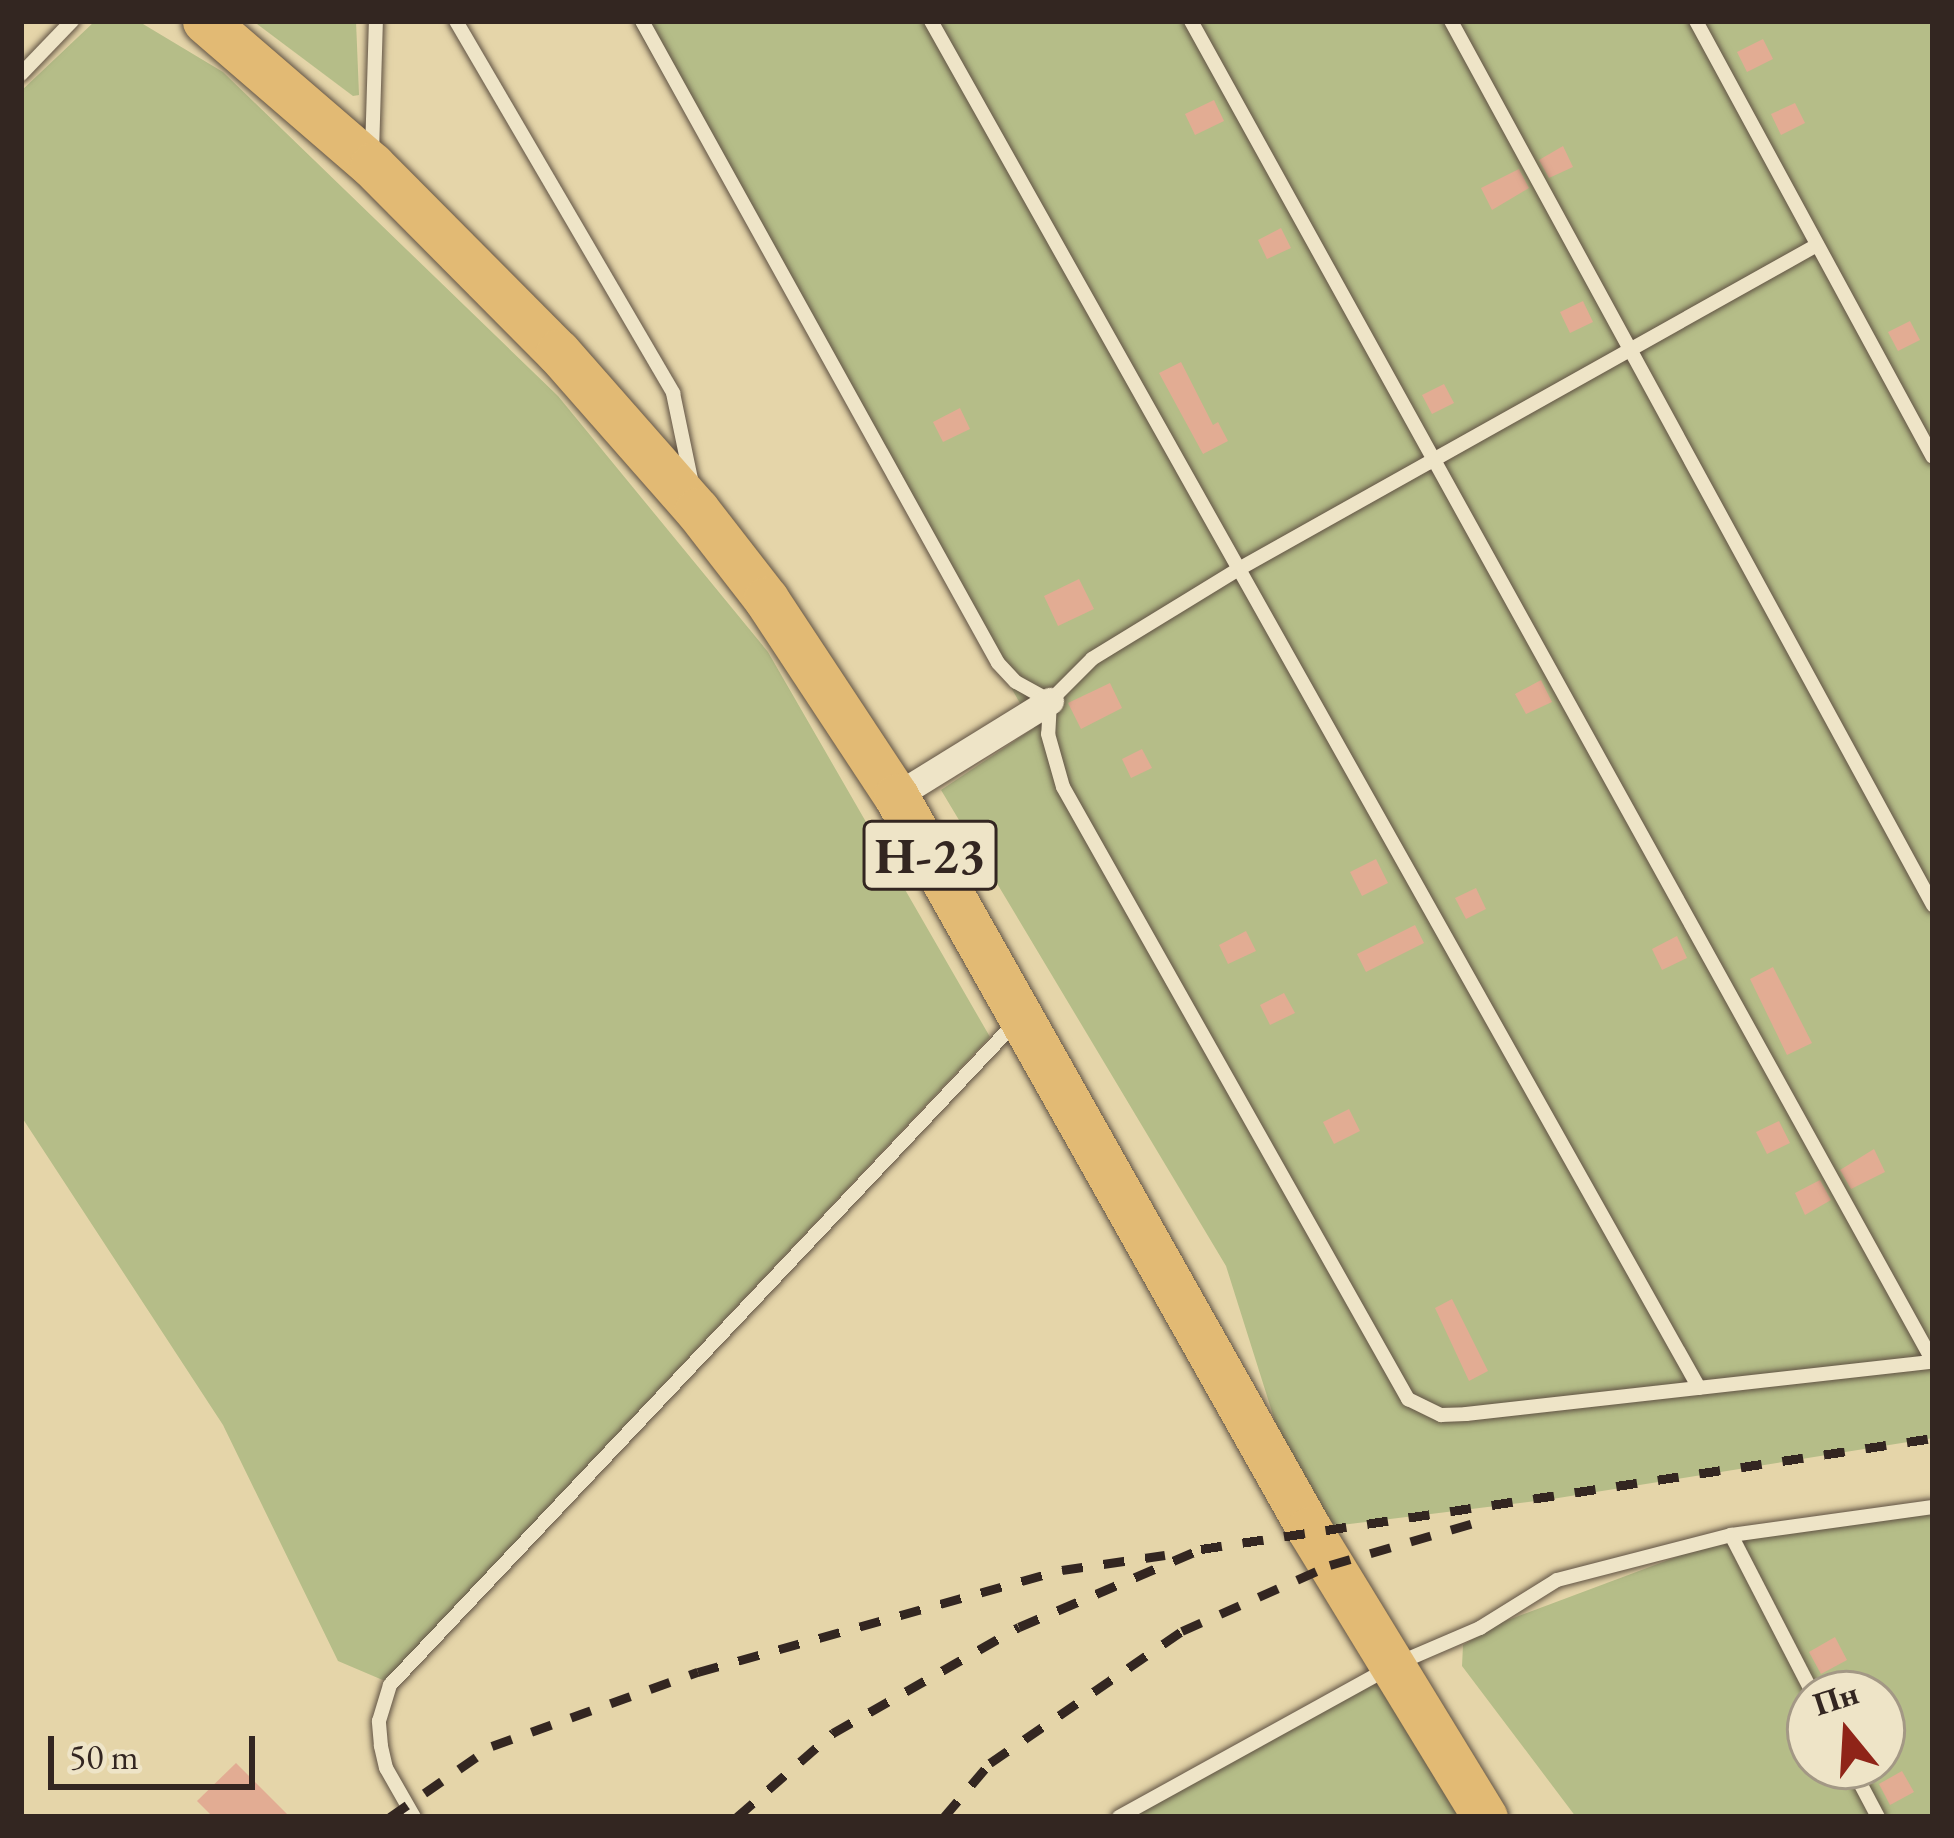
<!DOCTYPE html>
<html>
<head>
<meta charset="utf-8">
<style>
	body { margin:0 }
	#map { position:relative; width:1954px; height:1838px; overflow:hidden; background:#e5d5a9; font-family:"EB Garamond",serif }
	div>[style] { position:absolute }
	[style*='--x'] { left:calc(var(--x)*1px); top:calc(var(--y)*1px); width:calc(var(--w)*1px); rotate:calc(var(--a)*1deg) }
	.green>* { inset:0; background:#b5bd88 }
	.building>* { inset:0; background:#e2ac93 }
	.roads { filter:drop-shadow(0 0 3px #605243) drop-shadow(0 0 3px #605243) }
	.service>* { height:14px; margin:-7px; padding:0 7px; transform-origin:7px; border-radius:7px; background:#eee4c7 }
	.minor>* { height:27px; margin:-13.5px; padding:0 13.5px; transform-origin:13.5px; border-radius:13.5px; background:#eee4c7 }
	.primary>* { height:45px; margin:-22.5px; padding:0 22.5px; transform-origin:22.5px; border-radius:22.5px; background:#e2ba74 }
	.rail>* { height:9px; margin-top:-4.5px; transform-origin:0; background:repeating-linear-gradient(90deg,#332621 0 21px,transparent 0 42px) }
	span { translate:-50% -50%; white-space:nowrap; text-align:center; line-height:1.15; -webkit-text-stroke:12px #eee4c7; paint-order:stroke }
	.shield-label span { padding:3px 9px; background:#eee4c7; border:3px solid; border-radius:9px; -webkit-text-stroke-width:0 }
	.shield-label { font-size:51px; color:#332621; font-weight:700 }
	.frame { position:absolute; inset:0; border:24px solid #332621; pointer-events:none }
	.north { position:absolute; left:1786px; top:1670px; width:120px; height:120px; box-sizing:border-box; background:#eee4c7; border:3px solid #a39885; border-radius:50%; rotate:342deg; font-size:33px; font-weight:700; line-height:48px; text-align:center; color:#332621 }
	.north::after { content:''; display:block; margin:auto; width:42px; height:54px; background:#8f2418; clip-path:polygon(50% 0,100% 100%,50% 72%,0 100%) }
	.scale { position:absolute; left:48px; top:1736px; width:207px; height:54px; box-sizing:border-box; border:6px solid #332621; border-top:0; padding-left:15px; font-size:36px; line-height:42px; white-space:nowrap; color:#332621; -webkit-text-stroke:9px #eee4c7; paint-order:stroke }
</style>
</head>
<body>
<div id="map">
	<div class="green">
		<i style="clip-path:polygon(95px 21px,138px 21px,223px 72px,558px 396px,768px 652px,990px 1037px,385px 1681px,338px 1661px,223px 1425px,21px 1116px,21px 91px)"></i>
		<i style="clip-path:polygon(253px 21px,356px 21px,359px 95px,353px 96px)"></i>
		<i style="clip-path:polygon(633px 21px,1933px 21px,1933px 1438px,1552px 1499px,1309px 1529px,1226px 1266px,941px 790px,1034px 728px)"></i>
		<i style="clip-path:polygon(evenodd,1933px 1514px,1933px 1817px,1576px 1817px,1462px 1666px,1463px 1645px,1500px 1623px,1695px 1550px,1800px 1530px,1933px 1514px,1810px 1694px,1882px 1694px,1882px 1766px,1810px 1766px,1810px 1694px)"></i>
		<i style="clip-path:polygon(1394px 1665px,1485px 1817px,1119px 1817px)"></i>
	</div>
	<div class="building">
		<i style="clip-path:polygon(1763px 39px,1773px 59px,1747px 72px,1737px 52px)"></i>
		<i style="clip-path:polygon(1214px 100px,1224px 121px,1195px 135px,1185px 114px)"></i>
		<i style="clip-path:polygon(1795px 103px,1805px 123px,1781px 135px,1771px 114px)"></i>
		<i style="clip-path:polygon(1563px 146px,1573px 167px,1549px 178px,1539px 160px)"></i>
		<i style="clip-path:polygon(1519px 169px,1529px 188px,1492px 210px,1481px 188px)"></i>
		<i style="clip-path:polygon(1281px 228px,1291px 248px,1267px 259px,1258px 240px)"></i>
		<i style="clip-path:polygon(1583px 301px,1593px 322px,1570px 333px,1560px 312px)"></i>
		<i style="clip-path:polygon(1910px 321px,1920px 340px,1898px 351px,1888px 332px)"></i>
		<i style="clip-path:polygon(1181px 362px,1213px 425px,1218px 422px,1228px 441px,1203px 454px,1159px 373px)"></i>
		<i style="clip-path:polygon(1444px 384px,1454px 403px,1432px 414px,1422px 395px)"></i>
		<i style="clip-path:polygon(960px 408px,970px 429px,943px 442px,933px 422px)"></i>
		<i style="clip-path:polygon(1079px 579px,1094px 609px,1058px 626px,1044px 596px)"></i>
		<i style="clip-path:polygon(1541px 680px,1552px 702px,1526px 714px,1515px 694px)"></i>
		<i style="clip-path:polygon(1110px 683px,1122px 708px,1081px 729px,1068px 703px)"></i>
		<i style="clip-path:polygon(1142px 749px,1152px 768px,1131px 778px,1122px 759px)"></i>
		<i style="clip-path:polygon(1376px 859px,1388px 883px,1362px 896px,1350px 872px)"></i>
		<i style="clip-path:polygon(1476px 888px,1486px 909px,1466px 919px,1455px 898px)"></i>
		<i style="clip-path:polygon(1415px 925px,1424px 943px,1366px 972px,1357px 954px)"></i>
		<i style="clip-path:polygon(1246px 931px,1256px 951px,1228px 964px,1219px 945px)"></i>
		<i style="clip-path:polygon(1677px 936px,1687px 958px,1662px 970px,1652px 949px)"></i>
		<i style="clip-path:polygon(1773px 967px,1812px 1043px,1787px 1055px,1750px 979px)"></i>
		<i style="clip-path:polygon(1284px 993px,1295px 1013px,1270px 1025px,1260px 1005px)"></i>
		<i style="clip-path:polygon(1349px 1109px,1360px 1131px,1334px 1144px,1323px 1122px)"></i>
		<i style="clip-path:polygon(1779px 1121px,1790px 1143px,1767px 1154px,1756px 1132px)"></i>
		<i style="clip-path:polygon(1874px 1149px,1885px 1172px,1851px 1189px,1840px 1170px)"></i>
		<i style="clip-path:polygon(1820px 1180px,1831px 1200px,1805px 1215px,1795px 1193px)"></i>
		<i style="clip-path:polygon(1452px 1299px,1488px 1371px,1469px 1381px,1435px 1308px)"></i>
		<i style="clip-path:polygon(1835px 1637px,1847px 1660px,1821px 1674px,1809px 1652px)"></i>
		<i style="clip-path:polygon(236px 1763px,290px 1817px,213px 1817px,197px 1801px)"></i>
		<i style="clip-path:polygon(1902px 1771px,1914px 1792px,1890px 1805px,1879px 1784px)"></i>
	</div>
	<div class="roads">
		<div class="service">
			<i style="--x:456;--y:21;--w:431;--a:59.7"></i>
			<i style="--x:673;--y:393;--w:93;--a:78.2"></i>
			<i style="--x:642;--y:21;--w:734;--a:60.99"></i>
			<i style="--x:998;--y:663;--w:26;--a:47"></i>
			<i style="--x:1016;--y:682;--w:39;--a:29"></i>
			<i style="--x:931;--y:21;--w:1568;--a:60.67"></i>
			<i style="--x:1191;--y:21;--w:1532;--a:61.03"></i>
			<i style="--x:1451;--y:21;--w:1007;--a:61.4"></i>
			<i style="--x:1696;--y:21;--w:496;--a:61.5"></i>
			<i style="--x:21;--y:74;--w:74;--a:-46.1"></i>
			<i style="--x:372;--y:153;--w:132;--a:-88.3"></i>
			<i style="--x:1817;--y:245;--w:665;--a:150.74"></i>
			<i style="--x:1237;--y:570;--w:170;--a:148.5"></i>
			<i style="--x:1092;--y:659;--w:59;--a:135"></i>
			<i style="--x:1050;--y:701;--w:33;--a:93"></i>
			<i style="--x:1048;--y:734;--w:55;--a:74.2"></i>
			<i style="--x:1063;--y:787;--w:703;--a:60.59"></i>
			<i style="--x:1408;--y:1399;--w:37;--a:26"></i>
			<i style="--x:1441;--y:1415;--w:25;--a:-2"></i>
			<i style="--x:1466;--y:1414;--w:470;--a:-6.4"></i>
			<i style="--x:1731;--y:1535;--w:179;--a:62.7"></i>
			<i style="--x:1851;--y:1766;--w:58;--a:62.1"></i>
			<i style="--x:414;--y:1817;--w:56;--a:-119.7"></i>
			<i style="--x:386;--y:1768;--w:23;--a:-103"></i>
			<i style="--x:381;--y:1746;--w:25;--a:-95"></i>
			<i style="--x:379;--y:1721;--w:38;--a:-73"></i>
			<i style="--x:390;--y:1685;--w:909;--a:-46.65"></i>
			<i style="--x:1119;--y:1817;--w:314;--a:-28.9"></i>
			<i style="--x:1394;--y:1665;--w:94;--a:-23.3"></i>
			<i style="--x:1480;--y:1628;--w:91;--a:-31.9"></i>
			<i style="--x:1557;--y:1580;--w:180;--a:-14.5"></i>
			<i style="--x:1731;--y:1535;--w:204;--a:-7.9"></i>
		</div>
		<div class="minor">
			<i style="--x:896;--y:796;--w:181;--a:-31.7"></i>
		</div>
		<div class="primary">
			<i style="--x:205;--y:21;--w:221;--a:40.8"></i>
			<i style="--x:372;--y:165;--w:264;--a:45.2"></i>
			<i style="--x:558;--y:352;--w:210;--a:48.7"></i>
			<i style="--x:697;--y:510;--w:113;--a:52.2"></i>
			<i style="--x:766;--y:599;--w:236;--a:56.6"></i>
			<i style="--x:896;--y:796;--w:841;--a:60.6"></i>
			<i style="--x:1309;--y:1529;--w:338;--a:58.6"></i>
		</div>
	</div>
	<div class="rail">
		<i style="--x:390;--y:1817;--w:124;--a:-34.8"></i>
		<i style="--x:492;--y:1746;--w:219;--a:-19.8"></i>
		<i style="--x:698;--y:1672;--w:378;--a:-15.7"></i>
		<i style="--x:1062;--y:1570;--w:104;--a:-8.3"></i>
		<i style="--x:737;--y:1817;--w:128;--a:-41.2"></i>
		<i style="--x:833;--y:1733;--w:214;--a:-29.7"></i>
		<i style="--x:1019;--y:1627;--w:198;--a:-23.2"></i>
		<i style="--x:1201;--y:1549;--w:740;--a:-8.62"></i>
		<i style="--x:944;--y:1817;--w:71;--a:-49.6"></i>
		<i style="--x:990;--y:1763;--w:233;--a:-34.5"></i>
		<i style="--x:1182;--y:1631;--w:162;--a:-24"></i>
		<i style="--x:1330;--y:1565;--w:164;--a:-16.3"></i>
	</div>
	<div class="shield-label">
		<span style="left:930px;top:855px">Н-23</span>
	</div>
	<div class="frame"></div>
	<div class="north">Пн</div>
	<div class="scale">50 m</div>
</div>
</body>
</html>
